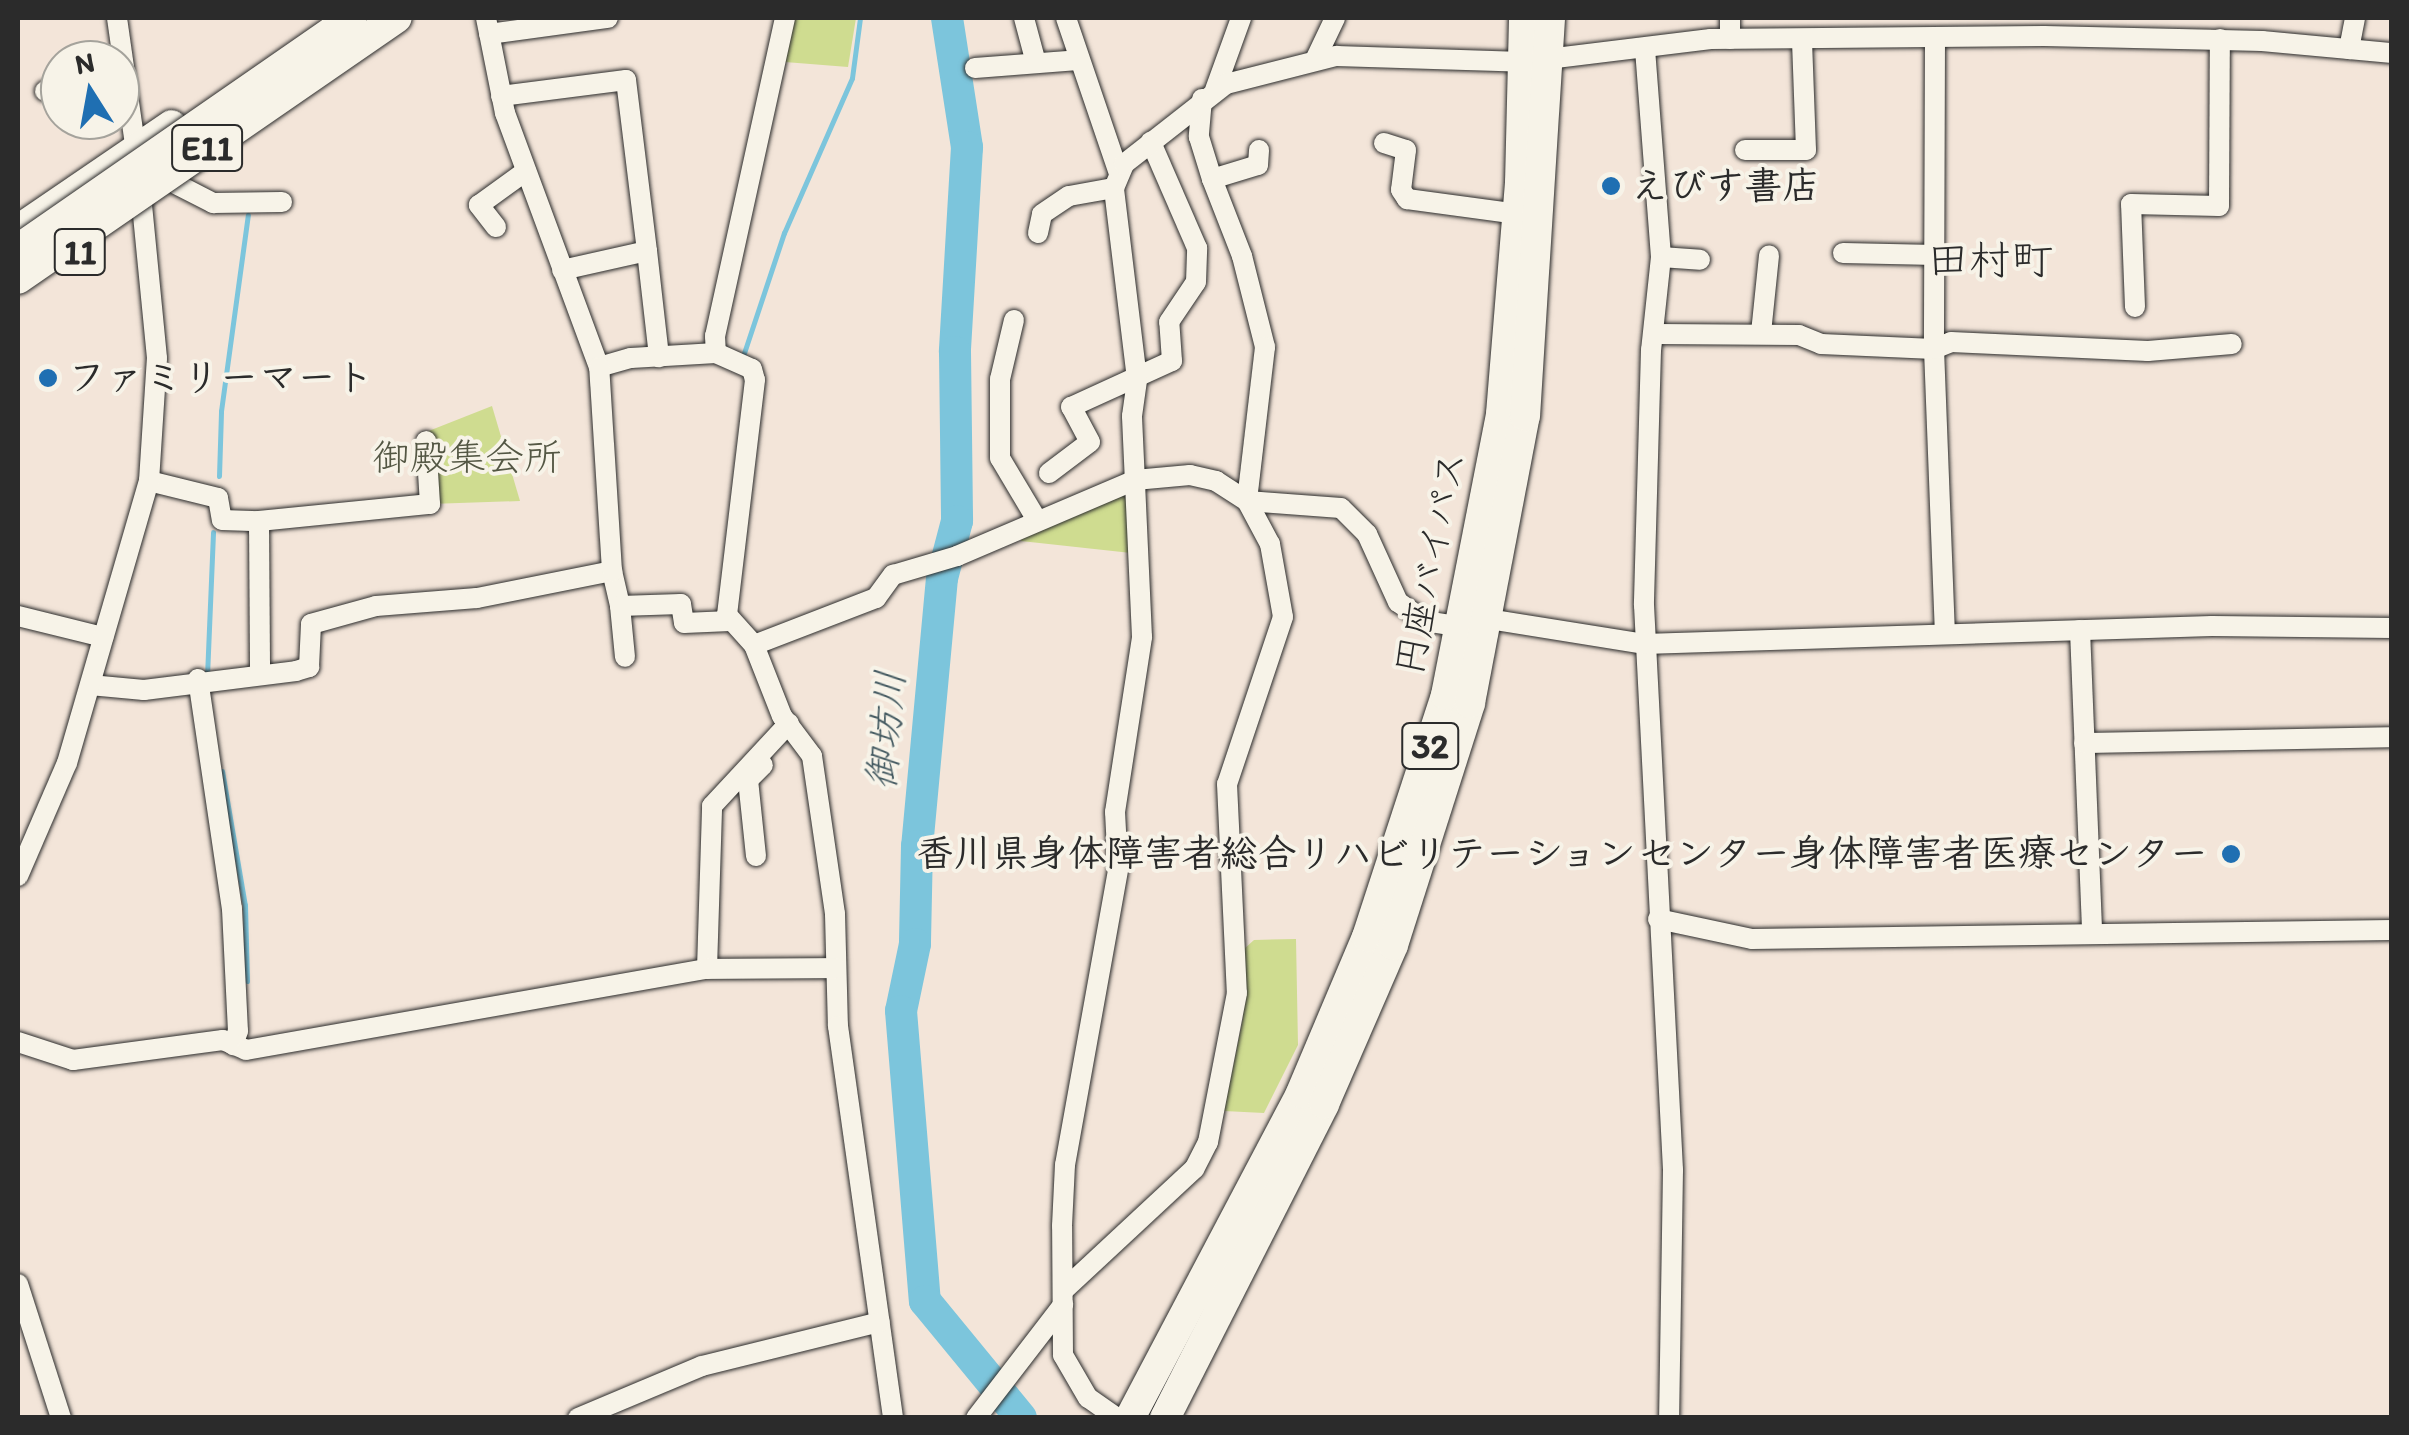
<!DOCTYPE html>
<html>
<head>
<meta charset="utf-8">
<style>
	body { margin:0 }
	#map { position:relative; width:2409px; height:1435px; overflow:hidden; background:#f3e5d9; font-family:Itim,"Klee One",sans-serif }
	div>[style] { position:absolute }
	[style*='--x'] { left:calc(var(--x)*1px); top:calc(var(--y)*1px); width:calc(var(--w)*1px); rotate:calc(var(--a)*1deg) }
	.green>* { inset:0; background:#cfdc90 }
	.stream>* { height:5px; margin:-2.5px; padding:0 2.5px; transform-origin:2.5px; border-radius:2.5px; background:#7cc5dc }
	.river>* { height:32px; margin:-16px; padding:0 16px; transform-origin:16px; border-radius:16px; background:#7cc5dc }
	.roads { filter:drop-shadow(0 0 2px #2b2b2b) drop-shadow(0 0 2px #2b2b2b) }
	.minor>* { height:20px; margin:-10px; padding:0 10px; transform-origin:10px; border-radius:10px; background:#f7f3e8 }
	.highway>* { height:30px; margin:-15px; padding:0 15px; transform-origin:15px; border-radius:15px; background:#f7f3e8 }
	.bridges { filter:drop-shadow(0 0 2px #2b2b2b) drop-shadow(0 0 2px #2b2b2b) }
	.highway-bridge>* { height:30px; margin:-15px; padding:0 15px; transform-origin:15px; border-radius:15px; background:#f7f3e8 }
	.dots>* { width:28px; height:28px; translate:-50% -50%; box-sizing:border-box; border:5px solid #f7f3e8; border-radius:50% }
	span { translate:-50% -50%; white-space:nowrap; text-align:center; line-height:1.15; -webkit-text-stroke:8px #f7f3e8; paint-order:stroke }
	.shield-label span { padding:2px 8px; background:#f7f3e8; border:2px solid; border-radius:8px; -webkit-text-stroke-width:0 }
	.shield-label { font-size:35px; color:#2b2b2b; font-weight:700 }
	.poi-label { font-size:38px; color:#2b2b2b; font-weight:700 }
	.left { translate:0 -50%; text-align:left }
	.right { translate:-100% -50%; text-align:right }
	.park-label { font-size:38px; color:#545744 }
	.street-label { font-size:38px; color:#2b2b2b }
	.water-label { font-size:40px; color:#435960; font-style:italic }
	.quarter-label { font-size:42px; color:#2b2b2b }
	.frame { position:absolute; inset:0; border:20px solid #2b2b2b; pointer-events:none }
	.north { position:absolute; left:40px; top:40px; width:100px; height:100px; box-sizing:border-box; background:#f7f3e8; border:2px solid #a5a39c; border-radius:50%; rotate:349deg; font-size:28px; font-weight:700; line-height:40px; text-align:center; color:#2b2b2b }
	.north::after { content:''; display:block; margin:auto; width:35px; height:45px; background:#1f6fb2; clip-path:polygon(50% 0,100% 100%,50% 72%,0 100%) }
</style>
</head>
<body>
<div id="map">
	<div class="green">
		<i style="clip-path:polygon(789px 18px,856px 18px,848px 67px,785px 62px)"></i>
		<i style="clip-path:polygon(492px 406px,520px 501px,430px 504px,421px 434px)"></i>
		<i style="clip-path:polygon(1125px 489px,1131px 553px,1021px 541px,1022px 532px)"></i>
		<i style="clip-path:polygon(1296px 939px,1298px 1045px,1264px 1113px,1224px 1111px,1243px 1018px,1244px 949px,1254px 940px)"></i>
	</div>
	<div class="stream">
		<i style="--x:743;--y:356;--w:130;--a:-71.6"></i>
		<i style="--x:784;--y:233;--w:169;--a:-66.3"></i>
		<i style="--x:852;--y:78;--w:61;--a:-82.4"></i>
		<i style="--x:219;--y:476;--w:65;--a:-88.2"></i>
		<i style="--x:221;--y:411;--w:198;--a:-82.2"></i>
		<i style="--x:207;--y:676;--w:144;--a:-87.6"></i>
		<i style="--x:222;--y:771;--w:136;--a:80.3"></i>
		<i style="--x:245;--y:905;--w:76;--a:88.5"></i>
		<i style="--x:1008;--y:1402;--w:16;--a:86"></i>
	</div>
	<div class="river">
		<i style="--x:947;--y:18;--w:131;--a:81.2"></i>
		<i style="--x:967;--y:147;--w:205;--a:93.4"></i>
		<i style="--x:955;--y:352;--w:169;--a:89.3"></i>
		<i style="--x:957;--y:521;--w:59;--a:104.7"></i>
		<i style="--x:942;--y:578;--w:269;--a:95.3"></i>
		<i style="--x:917;--y:846;--w:98;--a:91.2"></i>
		<i style="--x:915;--y:944;--w:68;--a:101.8"></i>
		<i style="--x:901;--y:1011;--w:291;--a:85.3"></i>
		<i style="--x:925;--y:1301;--w:151;--a:50.6"></i>
	</div>
	<div class="roads">
		<div class="minor">
			<i style="--x:117;--y:18;--w:141;--a:81.9"></i>
			<i style="--x:486;--y:18;--w:97;--a:78.7"></i>
			<i style="--x:505;--y:113;--w:271;--a:69.7"></i>
			<i style="--x:599;--y:367;--w:33;--a:-16"></i>
			<i style="--x:631;--y:358;--w:85;--a:-3.4"></i>
			<i style="--x:785;--y:18;--w:326;--a:102.4"></i>
			<i style="--x:715;--y:336;--w:17;--a:87"></i>
			<i style="--x:716;--y:353;--w:39;--a:24"></i>
			<i style="--x:752;--y:369;--w:11;--a:75"></i>
			<i style="--x:755;--y:380;--w:237;--a:96.8"></i>
			<i style="--x:727;--y:615;--w:40;--a:48"></i>
			<i style="--x:754;--y:645;--w:76;--a:68.5"></i>
			<i style="--x:782;--y:716;--w:50;--a:53.1"></i>
			<i style="--x:812;--y:756;--w:160;--a:81.7"></i>
			<i style="--x:835;--y:914;--w:112;--a:88.5"></i>
			<i style="--x:838;--y:1026;--w:396;--a:82"></i>
			<i style="--x:1024;--y:18;--w:42;--a:75"></i>
			<i style="--x:1066;--y:18;--w:162;--a:71.2"></i>
			<i style="--x:489;--y:34;--w:120;--a:-7.7"></i>
			<i style="--x:1730;--y:39;--w:21;--a:-90"></i>
			<i style="--x:1935;--y:40;--w:309;--a:90.2"></i>
			<i style="--x:1934;--y:349;--w:285;--a:87.8"></i>
			<i style="--x:1645;--y:49;--w:209;--a:85.6"></i>
			<i style="--x:1661;--y:257;--w:94;--a:96.1"></i>
			<i style="--x:1651;--y:350;--w:255;--a:91.6"></i>
			<i style="--x:1644;--y:605;--w:566;--a:87.06"></i>
			<i style="--x:1673;--y:1170;--w:248;--a:90.9"></i>
			<i style="--x:2349;--y:49;--w:32;--a:-79"></i>
			<i style="--x:1315;--y:60;--w:47;--a:-64.5"></i>
			<i style="--x:975;--y:68;--w:103;--a:-4.4"></i>
			<i style="--x:1215;--y:90;--w:77;--a:-70.1"></i>
			<i style="--x:45;--y:91;--w:15;--a:-8"></i>
			<i style="--x:501;--y:96;--w:126;--a:-7.3"></i>
			<i style="--x:626;--y:80;--w:172;--a:83"></i>
			<i style="--x:647;--y:251;--w:87;--a:167.4"></i>
			<i style="--x:1202;--y:99;--w:38;--a:95"></i>
			<i style="--x:1199;--y:137;--w:44;--a:72.8"></i>
			<i style="--x:1212;--y:179;--w:48;--a:-16.9"></i>
			<i style="--x:1258;--y:165;--w:15;--a:-86"></i>
			<i style="--x:1384;--y:143;--w:23;--a:18"></i>
			<i style="--x:1406;--y:150;--w:40;--a:97.1"></i>
			<i style="--x:1401;--y:190;--w:11;--a:56"></i>
			<i style="--x:1407;--y:199;--w:112;--a:7.7"></i>
			<i style="--x:1745;--y:150;--w:61;--a:0"></i>
			<i style="--x:1806;--y:150;--w:111;--a:-92.1"></i>
			<i style="--x:1212;--y:179;--w:83;--a:68.7"></i>
			<i style="--x:1242;--y:256;--w:94;--a:75.8"></i>
			<i style="--x:1265;--y:347;--w:155;--a:96.7"></i>
			<i style="--x:1247;--y:501;--w:94;--a:4.3"></i>
			<i style="--x:1341;--y:508;--w:37;--a:45"></i>
			<i style="--x:1367;--y:534;--w:75;--a:65.5"></i>
			<i style="--x:1398;--y:602;--w:33;--a:35"></i>
			<i style="--x:1425;--y:621;--w:37;--a:9"></i>
			<i style="--x:176;--y:184;--w:42;--a:27.2"></i>
			<i style="--x:213;--y:203;--w:69;--a:-0.8"></i>
			<i style="--x:496;--y:227;--w:28;--a:-128"></i>
			<i style="--x:479;--y:205;--w:58;--a:-35.9"></i>
			<i style="--x:1038;--y:233;--w:19;--a:-78"></i>
			<i style="--x:1042;--y:214;--w:32;--a:-34"></i>
			<i style="--x:1069;--y:196;--w:46;--a:-10.1"></i>
			<i style="--x:647;--y:251;--w:107;--a:83.5"></i>
			<i style="--x:1843;--y:253;--w:93;--a:1.2"></i>
			<i style="--x:1661;--y:257;--w:39;--a:4"></i>
			<i style="--x:2135;--y:307;--w:103;--a:-92.2"></i>
			<i style="--x:2131;--y:204;--w:88;--a:1.3"></i>
			<i style="--x:2219;--y:206;--w:167;--a:-89.7"></i>
			<i style="--x:1014;--y:320;--w:61;--a:103.3"></i>
			<i style="--x:1000;--y:379;--w:79;--a:90"></i>
			<i style="--x:1000;--y:458;--w:72;--a:59.2"></i>
			<i style="--x:1761;--y:333;--w:78;--a:-84.1"></i>
			<i style="--x:1656;--y:334;--w:143;--a:0.4"></i>
			<i style="--x:1799;--y:335;--w:24;--a:22"></i>
			<i style="--x:1821;--y:344;--w:113;--a:2.5"></i>
			<i style="--x:1934;--y:349;--w:18;--a:-22"></i>
			<i style="--x:1951;--y:342;--w:197;--a:2.6"></i>
			<i style="--x:2148;--y:351;--w:84;--a:-4.8"></i>
			<i style="--x:1049;--y:473;--w:51;--a:-37.1"></i>
			<i style="--x:1090;--y:442;--w:40;--a:-118"></i>
			<i style="--x:1071;--y:407;--w:111;--a:-24.5"></i>
			<i style="--x:1172;--y:361;--w:39;--a:-94"></i>
			<i style="--x:1169;--y:322;--w:48;--a:-56"></i>
			<i style="--x:1196;--y:282;--w:34;--a:-88"></i>
			<i style="--x:1197;--y:248;--w:116;--a:-113.5"></i>
			<i style="--x:149;--y:481;--w:71;--a:13.8"></i>
			<i style="--x:218;--y:498;--w:22;--a:80"></i>
			<i style="--x:222;--y:520;--w:37;--a:2"></i>
			<i style="--x:259;--y:521;--w:153;--a:89.6"></i>
			<i style="--x:259;--y:521;--w:172;--a:-5.7"></i>
			<i style="--x:430;--y:504;--w:63;--a:-93.6"></i>
			<i style="--x:612;--y:571;--w:36;--a:77"></i>
			<i style="--x:620;--y:606;--w:61;--a:-1.9"></i>
			<i style="--x:681;--y:604;--w:19;--a:81"></i>
			<i style="--x:684;--y:623;--w:46;--a:-2.5"></i>
			<i style="--x:620;--y:606;--w:51;--a:84.4"></i>
			<i style="--x:18;--y:616;--w:88;--a:13.9"></i>
			<i style="--x:1476;--y:617;--w:170;--a:9.1"></i>
			<i style="--x:1644;--y:644;--w:568;--a:-1.82"></i>
			<i style="--x:2212;--y:626;--w:180;--a:0.6"></i>
			<i style="--x:2080;--y:630;--w:304;--a:87.7"></i>
			<i style="--x:754;--y:645;--w:131;--a:-21.1"></i>
			<i style="--x:876;--y:598;--w:29;--a:-54"></i>
			<i style="--x:893;--y:575;--w:67;--a:-16.5"></i>
			<i style="--x:957;--y:556;--w:194;--a:-23.1"></i>
			<i style="--x:1135;--y:480;--w:55;--a:-5.2"></i>
			<i style="--x:1190;--y:475;--w:27;--a:13"></i>
			<i style="--x:1216;--y:481;--w:37;--a:33"></i>
			<i style="--x:1247;--y:501;--w:49;--a:61.9"></i>
			<i style="--x:1270;--y:544;--w:74;--a:79.9"></i>
			<i style="--x:1283;--y:617;--w:176;--a:108.5"></i>
			<i style="--x:1227;--y:784;--w:209;--a:87.3"></i>
			<i style="--x:1237;--y:993;--w:152;--a:101"></i>
			<i style="--x:1208;--y:1142;--w:30;--a:117"></i>
			<i style="--x:1194;--y:1169;--w:176;--a:137.1"></i>
			<i style="--x:198;--y:679;--w:232;--a:81.6"></i>
			<i style="--x:232;--y:909;--w:122;--a:87.2"></i>
			<i style="--x:238;--y:1031;--w:15;--a:110"></i>
			<i style="--x:90;--y:685;--w:54;--a:5.3"></i>
			<i style="--x:144;--y:690;--w:153;--a:-7.1"></i>
			<i style="--x:296;--y:671;--w:14;--a:-17"></i>
			<i style="--x:309;--y:667;--w:43;--a:-87.3"></i>
			<i style="--x:311;--y:624;--w:67;--a:-15.5"></i>
			<i style="--x:376;--y:606;--w:101;--a:-4.5"></i>
			<i style="--x:477;--y:598;--w:138;--a:-11.3"></i>
			<i style="--x:612;--y:571;--w:204;--a:-93.6"></i>
			<i style="--x:2084;--y:743;--w:308;--a:-1.1"></i>
			<i style="--x:756;--y:856;--w:76;--a:-96"></i>
			<i style="--x:748;--y:780;--w:21;--a:-45"></i>
			<i style="--x:18;--y:876;--w:123;--a:-66.6"></i>
			<i style="--x:67;--y:763;--w:294;--a:-73.8"></i>
			<i style="--x:149;--y:481;--w:123;--a:-86.3"></i>
			<i style="--x:157;--y:358;--w:173;--a:-95.6"></i>
			<i style="--x:1658;--y:919;--w:96;--a:12"></i>
			<i style="--x:1752;--y:939;--w:640;--a:-0.81"></i>
			<i style="--x:707;--y:969;--w:163;--a:-88.2"></i>
			<i style="--x:712;--y:806;--w:113;--a:-47.1"></i>
			<i style="--x:18;--y:1042;--w:58;--a:18.1"></i>
			<i style="--x:73;--y:1060;--w:151;--a:-7.6"></i>
			<i style="--x:223;--y:1040;--w:25;--a:23"></i>
			<i style="--x:246;--y:1050;--w:468;--a:-10"></i>
			<i style="--x:707;--y:969;--w:129;--a:-0.4"></i>
			<i style="--x:18;--y:1284;--w:141;--a:72.2"></i>
			<i style="--x:578;--y:1418;--w:134;--a:-22.8"></i>
			<i style="--x:702;--y:1366;--w:183;--a:-13.9"></i>
			<i style="--x:976;--y:1418;--w:143;--a:-52.4"></i>
			<i style="--x:1117;--y:1418;--w:35;--a:-145"></i>
			<i style="--x:1088;--y:1398;--w:50;--a:-120.2"></i>
			<i style="--x:1063;--y:1355;--w:129;--a:-90.4"></i>
			<i style="--x:1062;--y:1226;--w:61;--a:-87.2"></i>
			<i style="--x:1065;--y:1165;--w:301;--a:-79.8"></i>
			<i style="--x:1118;--y:869;--w:57;--a:-93"></i>
			<i style="--x:1115;--y:812;--w:177;--a:-81.2"></i>
			<i style="--x:1142;--y:637;--w:221;--a:-92.6"></i>
			<i style="--x:1132;--y:416;--w:37;--a:-82"></i>
			<i style="--x:1137;--y:379;--w:192;--a:-96.9"></i>
			<i style="--x:1114;--y:188;--w:26;--a:-67"></i>
			<i style="--x:1124;--y:164;--w:130;--a:-38.1"></i>
			<i style="--x:1226;--y:84;--w:114;--a:-14.3"></i>
			<i style="--x:1336;--y:56;--w:187;--a:1.8"></i>
			<i style="--x:1523;--y:62;--w:189;--a:-7"></i>
			<i style="--x:1711;--y:39;--w:333;--a:-0.5"></i>
			<i style="--x:2044;--y:36;--w:218;--a:1.3"></i>
			<i style="--x:2262;--y:41;--w:131;--a:5.3"></i>
		</div>
		<div class="highway">
			<i style="--x:18;--y:230;--w:186;--a:-34.3"></i>
			<i style="--x:1130;--y:1418;--w:367;--a:-62.2"></i>
			<i style="--x:1301;--y:1093;--w:169;--a:-67.1"></i>
			<i style="--x:1367;--y:937;--w:255;--a:-71.9"></i>
			<i style="--x:1446;--y:695;--w:286;--a:-78.9"></i>
			<i style="--x:1501;--y:414;--w:232;--a:-85.3"></i>
			<i style="--x:1520;--y:183;--w:165;--a:-88.6"></i>
			<i style="--x:1165;--y:1418;--w:352;--a:-63.1"></i>
			<i style="--x:1324;--y:1104;--w:173;--a:-66.5"></i>
			<i style="--x:1393;--y:945;--w:254;--a:-72.3"></i>
			<i style="--x:1470;--y:703;--w:292;--a:-79.2"></i>
			<i style="--x:1525;--y:416;--w:399;--a:-86.4"></i>
		</div>
	</div>
	<div class="bridges">
		<div class="highway-bridge">
			<i style="--x:18;--y:249;--w:406;--a:-34.7"></i>
			<i style="--x:18;--y:279;--w:460;--a:-34.6"></i>
		</div>
	</div>
	<div class="dots">
		<i style="left:1611px;top:186px;background:#1f6fb2"></i>
		<i style="left:48px;top:378px;background:#1f6fb2"></i>
		<i style="left:2231px;top:854px;background:#1f6fb2"></i>
	</div>
	<div class="shield-label">
		<span style="left:207px;top:148px">E11</span>
		<span style="left:80px;top:252px">11</span>
		<span style="left:1430px;top:746px">32</span>
	</div>
	<div class="poi-label">
		<span class="left" style="left:1631px;top:186px">えびす書店</span>
		<span class="left" style="left:68px;top:378px">ファミリーマート</span>
		<span class="right" style="left:2208px;top:854px">香川県身体障害者総合リハビリテーションセンター身体障害者医療センター</span>
	</div>
	<div class="park-label">
		<span style="left:467px;top:458px">御殿集会所</span>
	</div>
	<div class="street-label">
		<span style="left:1431px;top:563px;rotate:-79deg">円座バイパス</span>
	</div>
	<div class="water-label">
		<span style="left:885px;top:730px;rotate:-85deg">御坊川</span>
	</div>
	<div class="quarter-label">
		<span style="left:1990px;top:260px">田村町</span>
	</div>
	<div class="frame"></div>
	<div class="north">N</div>
</div>
</body>
</html>
